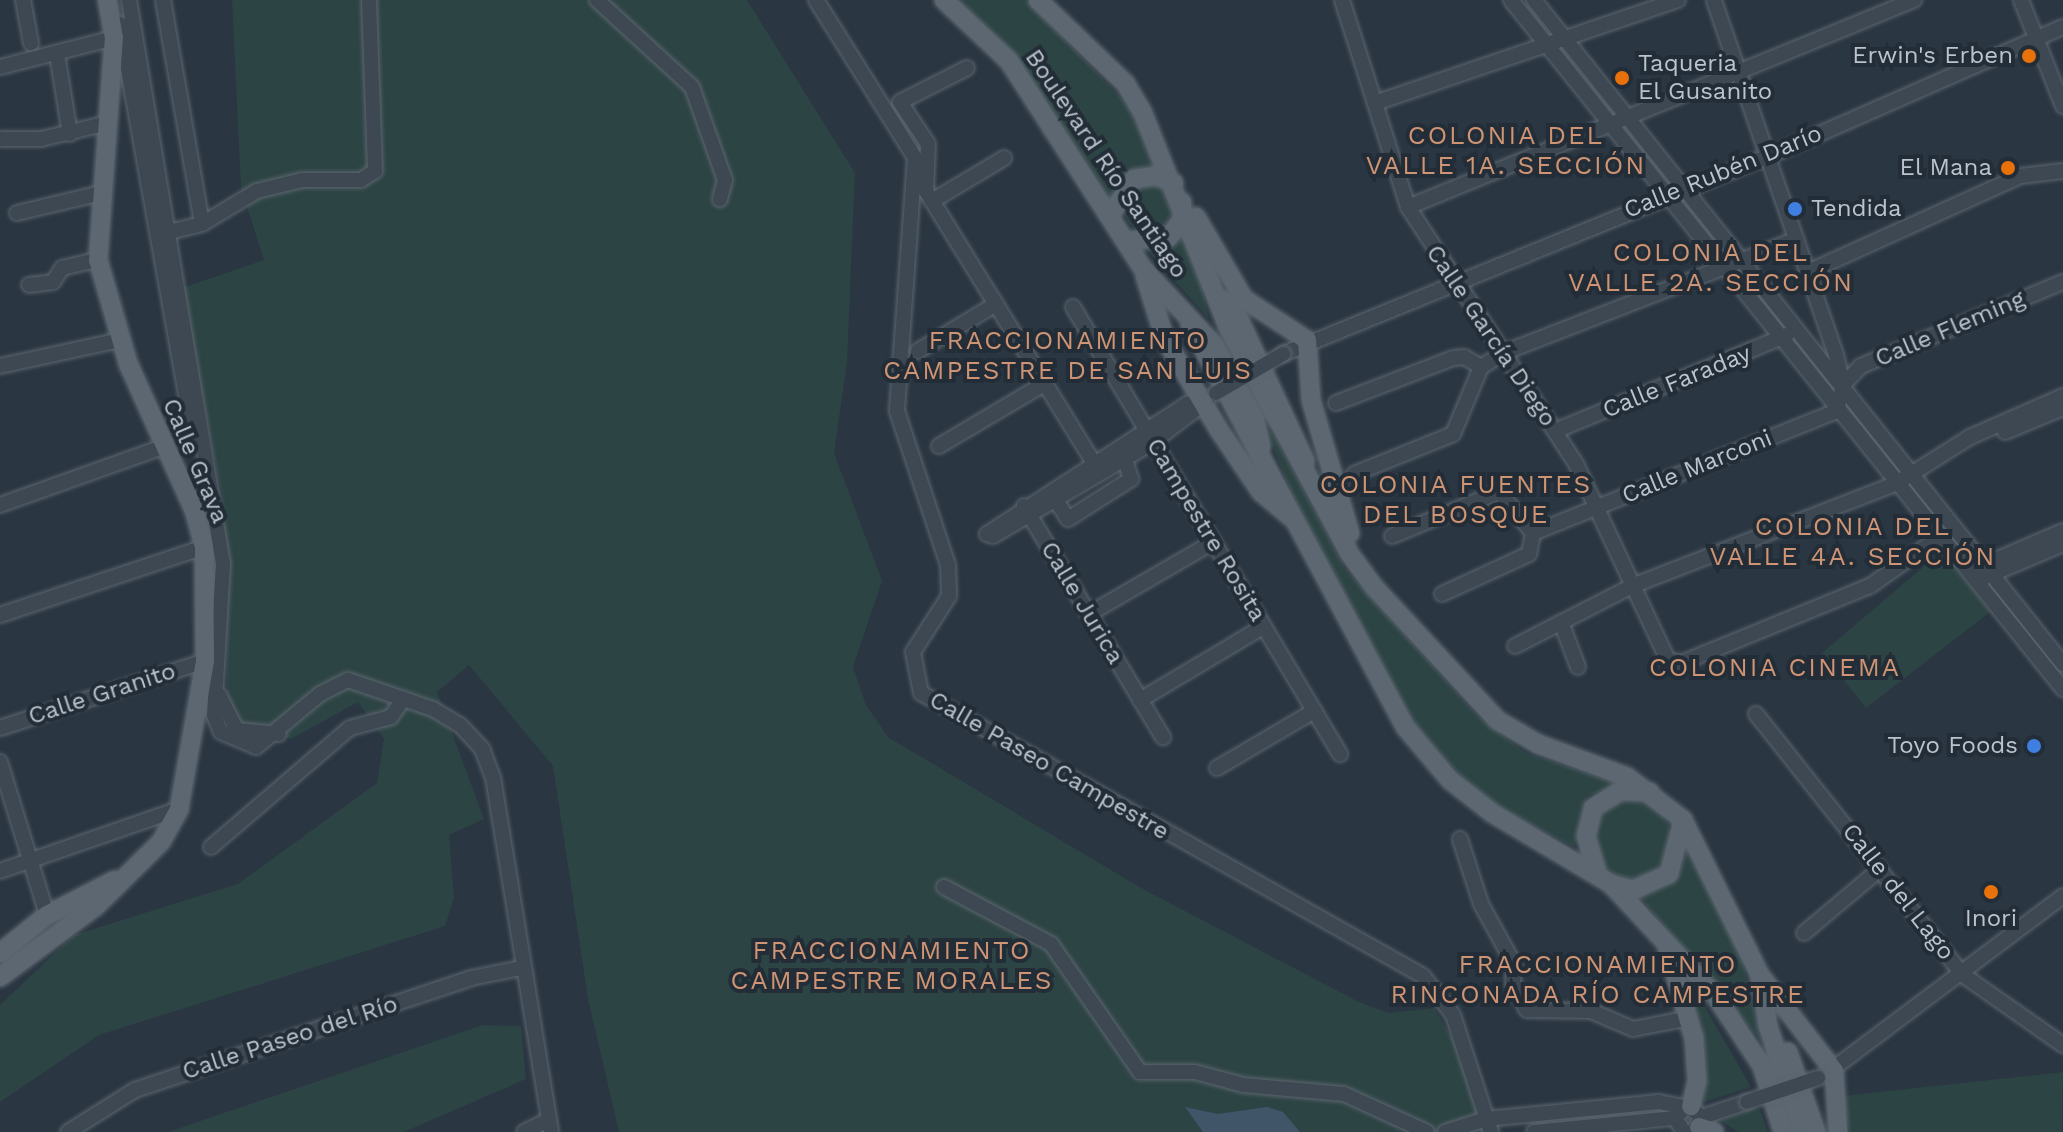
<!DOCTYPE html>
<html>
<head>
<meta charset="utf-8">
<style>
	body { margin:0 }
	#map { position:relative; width:2063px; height:1132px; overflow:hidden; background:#2a3642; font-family:"Work Sans",sans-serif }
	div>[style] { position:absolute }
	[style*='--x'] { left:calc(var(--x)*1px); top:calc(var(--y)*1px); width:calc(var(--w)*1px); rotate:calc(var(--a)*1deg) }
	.green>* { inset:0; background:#2d4444 }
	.round { border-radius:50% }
	.water>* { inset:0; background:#415569 }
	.roads { filter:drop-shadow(0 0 2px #5c666f) drop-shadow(0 0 2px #5c666f) }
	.minor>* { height:14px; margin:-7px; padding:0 7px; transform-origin:7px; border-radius:7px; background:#3e4852 }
	.major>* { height:18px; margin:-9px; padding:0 9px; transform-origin:9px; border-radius:9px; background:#5c6772 }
	.bridges { filter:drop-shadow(0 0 2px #5c666f) drop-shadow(0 0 2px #5c666f) }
	.minor-bridge>* { height:14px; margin:-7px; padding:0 7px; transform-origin:7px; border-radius:7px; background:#3e4852 }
	.dots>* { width:22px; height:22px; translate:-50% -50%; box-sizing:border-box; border:4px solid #222d37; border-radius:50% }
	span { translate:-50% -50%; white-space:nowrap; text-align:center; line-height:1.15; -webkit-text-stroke:8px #222d37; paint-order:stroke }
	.poi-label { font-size:24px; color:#bbc3cc }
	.right { translate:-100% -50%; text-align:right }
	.left { translate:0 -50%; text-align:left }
	.street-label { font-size:24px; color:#bbc3cc }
	.neighbourhood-label { font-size:26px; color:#cf9473; letter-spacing:2px }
</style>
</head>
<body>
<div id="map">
	<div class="green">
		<i style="clip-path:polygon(232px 0,747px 0,855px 173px,847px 362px,834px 453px,882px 581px,853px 667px,866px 705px,888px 737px,1141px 888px,1359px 1002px,1389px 1013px,1434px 1008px,1457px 1046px,1486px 1132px,619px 1132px,588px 999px,553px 766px,469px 665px,437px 692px,484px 819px,449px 835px,454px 898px,445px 926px,99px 1035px,0 1102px,0 1005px,74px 935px,238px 884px,377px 783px,384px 739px,358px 702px,291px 739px,245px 726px,227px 704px,224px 508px,182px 288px,264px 260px,241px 188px)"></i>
		<i style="clip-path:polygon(953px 0,1026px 0,1130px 107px,1159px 170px,1122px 178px,1109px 198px,1016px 59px)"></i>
		<i class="round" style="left:1124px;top:185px;width:48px;height:48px"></i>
		<i style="clip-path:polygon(1185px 231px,1193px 250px,1209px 319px,1147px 250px,1166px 248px)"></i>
		<i style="clip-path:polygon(1272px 431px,1345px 569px,1477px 716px,1526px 753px,1619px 784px,1587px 796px,1574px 847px,1485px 801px,1413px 724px,1292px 494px,1267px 433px)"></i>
		<i style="clip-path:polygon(1943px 550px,1990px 612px,1866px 708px,1822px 653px)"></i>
		<i class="round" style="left:1593px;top:800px;width:78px;height:78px"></i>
		<i style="clip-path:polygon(1689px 842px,1744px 966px,1762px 1042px,1639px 896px,1679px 875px)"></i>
		<i style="clip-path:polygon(1686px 974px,1751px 1087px,1704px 1102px,1701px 1040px)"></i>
		<i style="clip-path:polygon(483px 1025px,521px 1026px,526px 1079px,404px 1132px,168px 1132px)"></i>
		<i style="clip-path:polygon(2063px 1072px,2062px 1132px,1850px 1132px,1843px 1096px)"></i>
		<i style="clip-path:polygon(1759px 1108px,1768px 1132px,1738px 1132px,1716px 1118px)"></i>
	</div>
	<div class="water">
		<i style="clip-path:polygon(1185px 1107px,1218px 1114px,1267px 1107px,1283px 1112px,1300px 1132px,1203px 1132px)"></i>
	</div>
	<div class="roads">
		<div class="minor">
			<i style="--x:23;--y:0;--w:44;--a:79.5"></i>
			<i style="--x:129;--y:0;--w:572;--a:80.54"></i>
			<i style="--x:223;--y:564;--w:151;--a:93.4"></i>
			<i style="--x:214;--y:715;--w:18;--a:68"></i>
			<i style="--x:221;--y:732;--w:38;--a:23"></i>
			<i style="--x:256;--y:747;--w:83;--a:-39.6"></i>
			<i style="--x:320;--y:694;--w:31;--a:-27"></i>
			<i style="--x:348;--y:680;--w:90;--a:18.8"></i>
			<i style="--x:433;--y:709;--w:31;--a:31"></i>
			<i style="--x:460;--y:725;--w:33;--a:47"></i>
			<i style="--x:482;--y:749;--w:30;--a:69"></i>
			<i style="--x:493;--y:777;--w:360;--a:80.7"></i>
			<i style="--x:163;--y:0;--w:227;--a:80.1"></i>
			<i style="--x:597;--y:0;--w:129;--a:42.5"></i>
			<i style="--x:692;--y:87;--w:99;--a:70.5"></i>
			<i style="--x:725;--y:180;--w:20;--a:105"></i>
			<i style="--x:816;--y:0;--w:186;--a:57.9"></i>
			<i style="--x:915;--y:158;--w:254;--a:94.1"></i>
			<i style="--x:897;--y:411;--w:162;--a:71.7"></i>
			<i style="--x:948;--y:565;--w:31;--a:88"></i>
			<i style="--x:949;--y:596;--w:67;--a:122.7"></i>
			<i style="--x:913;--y:652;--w:42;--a:79"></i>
			<i style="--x:921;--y:693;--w:576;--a:29.41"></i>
			<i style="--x:1423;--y:976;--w:49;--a:52.4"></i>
			<i style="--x:1453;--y:1015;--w:123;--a:72"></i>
			<i style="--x:1342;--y:0;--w:217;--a:72.3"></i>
			<i style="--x:1408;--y:207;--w:307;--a:56.8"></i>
			<i style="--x:1576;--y:464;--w:217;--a:64.9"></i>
			<i style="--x:1668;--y:660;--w:13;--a:13"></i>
			<i style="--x:1681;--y:663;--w:204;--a:-22.2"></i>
			<i style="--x:1870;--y:586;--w:85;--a:-35"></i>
			<i style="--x:1511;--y:0;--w:883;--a:51.3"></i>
			<i style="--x:1534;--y:0;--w:849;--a:51.46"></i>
			<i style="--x:2021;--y:0;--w:114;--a:68.4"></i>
			<i style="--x:120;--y:24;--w:424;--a:79.9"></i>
			<i style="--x:57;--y:54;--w:81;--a:80.8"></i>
			<i style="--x:0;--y:67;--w:118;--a:-14.3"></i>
			<i style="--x:967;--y:68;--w:75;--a:153.1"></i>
			<i style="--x:900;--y:102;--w:50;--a:56.3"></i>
			<i style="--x:928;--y:144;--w:47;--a:92.4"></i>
			<i style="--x:926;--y:191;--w:331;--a:58.3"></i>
			<i style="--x:1375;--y:103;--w:320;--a:-18.8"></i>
			<i style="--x:1;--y:139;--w:40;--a:0"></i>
			<i style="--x:41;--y:139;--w:69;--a:-13.4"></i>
			<i style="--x:932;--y:201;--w:84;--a:-30.8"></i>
			<i style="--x:1408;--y:207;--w:547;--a:-22.25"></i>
			<i style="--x:17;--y:213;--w:86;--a:-13.4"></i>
			<i style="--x:161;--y:234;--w:42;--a:-13.7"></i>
			<i style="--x:202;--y:224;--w:64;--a:-31"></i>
			<i style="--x:257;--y:191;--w:46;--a:-13.7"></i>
			<i style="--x:302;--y:180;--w:59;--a:0"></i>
			<i style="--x:361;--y:180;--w:17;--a:-33"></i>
			<i style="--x:375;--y:171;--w:171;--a:-92"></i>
			<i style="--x:1808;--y:272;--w:234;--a:-24.3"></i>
			<i style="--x:2021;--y:176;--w:42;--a:-6.8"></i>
			<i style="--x:29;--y:285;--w:24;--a:-7"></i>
			<i style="--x:53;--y:282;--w:17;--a:-57"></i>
			<i style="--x:62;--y:268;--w:37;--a:-13"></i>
			<i style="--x:1073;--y:307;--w:521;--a:59.15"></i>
			<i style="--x:918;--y:351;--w:91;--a:-31.1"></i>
			<i style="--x:1283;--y:354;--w:525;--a:-22.17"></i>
			<i style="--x:1769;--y:156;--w:321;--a:-23.7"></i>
			<i style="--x:0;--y:366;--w:123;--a:-12.2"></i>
			<i style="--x:1843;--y:385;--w:26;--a:-47"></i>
			<i style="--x:1861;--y:366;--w:219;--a:-22.6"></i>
			<i style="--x:1336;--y:403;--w:125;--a:-21"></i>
			<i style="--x:1453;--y:358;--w:11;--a:-5"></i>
			<i style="--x:1464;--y:357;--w:20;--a:30"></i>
			<i style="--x:1555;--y:431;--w:251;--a:-22.5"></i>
			<i style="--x:2005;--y:432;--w:63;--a:-22.5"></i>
			<i style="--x:939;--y:446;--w:122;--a:-30.6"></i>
			<i style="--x:1354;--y:474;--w:107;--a:-22"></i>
			<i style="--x:1453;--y:434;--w:73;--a:-67.3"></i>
			<i style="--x:1481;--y:367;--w:26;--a:-32"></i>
			<i style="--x:1503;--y:353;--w:315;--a:-21.2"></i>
			<i style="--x:1055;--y:499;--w:24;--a:57"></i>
			<i style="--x:1068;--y:519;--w:75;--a:-32.4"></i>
			<i style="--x:1131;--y:479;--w:30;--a:-107"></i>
			<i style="--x:0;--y:505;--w:173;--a:-19.6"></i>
			<i style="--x:1024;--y:506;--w:270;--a:59"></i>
			<i style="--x:1533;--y:533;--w:328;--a:-21.9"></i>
			<i style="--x:1837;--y:411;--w:27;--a:-77"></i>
			<i style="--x:1843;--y:385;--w:31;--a:-103"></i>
			<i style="--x:1836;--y:355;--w:375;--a:-109"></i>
			<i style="--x:987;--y:534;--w:239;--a:-33"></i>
			<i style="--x:1187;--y:404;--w:22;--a:-16"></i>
			<i style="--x:987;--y:534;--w:6;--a:18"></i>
			<i style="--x:993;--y:536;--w:186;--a:-30.4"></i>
			<i style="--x:1153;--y:442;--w:69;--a:-37.4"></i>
			<i style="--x:1392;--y:536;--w:116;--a:-22.4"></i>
			<i style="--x:1499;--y:492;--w:53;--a:50.3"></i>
			<i style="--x:1979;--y:567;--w:91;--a:-23.2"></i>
			<i style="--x:1985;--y:577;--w:85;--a:-22.9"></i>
			<i style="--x:1442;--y:594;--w:96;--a:-24.7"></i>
			<i style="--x:1529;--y:554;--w:21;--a:-79"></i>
			<i style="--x:1089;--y:614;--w:143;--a:-30.1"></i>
			<i style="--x:0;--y:615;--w:215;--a:-18.4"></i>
			<i style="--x:1561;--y:622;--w:48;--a:69.3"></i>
			<i style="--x:1515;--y:646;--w:131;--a:-27.1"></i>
			<i style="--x:1632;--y:586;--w:284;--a:-21.2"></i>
			<i style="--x:1897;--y:483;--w:86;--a:-32.2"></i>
			<i style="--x:1970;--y:437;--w:102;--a:-23.8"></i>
			<i style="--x:219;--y:695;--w:39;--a:63"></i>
			<i style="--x:237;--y:730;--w:42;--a:5.4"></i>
			<i style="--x:1140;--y:700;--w:144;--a:-30.8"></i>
			<i style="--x:1756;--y:714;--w:333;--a:51.6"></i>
			<i style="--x:1963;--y:975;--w:122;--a:35"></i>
			<i style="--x:0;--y:728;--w:216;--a:-18.1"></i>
			<i style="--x:0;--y:762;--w:160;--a:72.9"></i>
			<i style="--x:1217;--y:768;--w:113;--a:-30.4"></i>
			<i style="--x:1460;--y:839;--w:68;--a:72.1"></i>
			<i style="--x:1481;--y:904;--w:68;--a:61.2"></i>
			<i style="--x:1514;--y:964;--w:19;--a:93"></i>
			<i style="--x:1513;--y:983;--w:30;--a:63"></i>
			<i style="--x:1527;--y:1010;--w:64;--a:0.9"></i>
			<i style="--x:1591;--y:1011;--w:46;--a:23.2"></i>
			<i style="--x:1633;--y:1029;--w:57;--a:-11.1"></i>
			<i style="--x:211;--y:847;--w:183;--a:-40.6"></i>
			<i style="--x:350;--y:728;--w:42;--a:-15"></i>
			<i style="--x:391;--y:717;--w:22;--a:-56"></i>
			<i style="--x:0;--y:871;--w:189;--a:-19.1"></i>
			<i style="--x:944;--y:887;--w:121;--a:28"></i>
			<i style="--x:1051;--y:944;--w:156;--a:55.2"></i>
			<i style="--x:1140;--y:1072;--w:55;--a:0"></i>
			<i style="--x:1195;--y:1072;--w:50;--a:15.2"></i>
			<i style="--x:1243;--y:1085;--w:101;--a:5.1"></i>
			<i style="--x:1344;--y:1094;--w:91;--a:24.6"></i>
			<i style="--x:1804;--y:933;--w:99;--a:-40.1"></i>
			<i style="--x:1826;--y:1074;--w:296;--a:-36.9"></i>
			<i style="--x:1702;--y:1117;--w:47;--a:-18.4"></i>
			<i style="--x:68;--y:1132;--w:79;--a:-32.1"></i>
			<i style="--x:135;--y:1090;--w:354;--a:-18.4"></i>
			<i style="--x:471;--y:978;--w:51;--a:-11.3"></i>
			<i style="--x:524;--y:1132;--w:25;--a:-26"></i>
			<i style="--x:1445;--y:1132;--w:43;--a:-17.6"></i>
			<i style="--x:1486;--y:1119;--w:174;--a:-5.6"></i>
			<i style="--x:1659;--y:1102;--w:25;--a:12"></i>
			<i style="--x:1534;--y:1132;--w:142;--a:-5.7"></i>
			<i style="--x:1684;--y:1132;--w:17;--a:-123"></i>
			<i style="--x:1675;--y:1118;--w:17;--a:-45"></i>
			<i style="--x:1687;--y:1106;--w:19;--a:36"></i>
			<i style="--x:1702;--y:1117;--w:17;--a:121"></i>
		</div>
		<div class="major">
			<i style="--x:944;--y:0;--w:89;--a:43.2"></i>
			<i style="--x:1009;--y:61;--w:247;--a:57.2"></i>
			<i style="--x:1143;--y:269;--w:104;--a:46.9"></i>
			<i style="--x:1214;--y:345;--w:85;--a:61.3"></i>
			<i style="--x:1255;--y:420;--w:27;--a:77"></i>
			<i style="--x:1038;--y:0;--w:120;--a:43.7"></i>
			<i style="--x:1125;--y:83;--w:33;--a:59"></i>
			<i style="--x:1142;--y:111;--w:232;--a:68.3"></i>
			<i style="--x:1228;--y:327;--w:256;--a:61.8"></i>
			<i style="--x:1349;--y:553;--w:42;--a:53.7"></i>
			<i style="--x:1374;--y:587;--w:181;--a:47.2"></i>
			<i style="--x:1497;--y:720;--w:48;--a:30.3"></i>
			<i style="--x:1538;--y:744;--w:95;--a:20.3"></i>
			<i style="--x:1627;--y:777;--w:71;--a:37.5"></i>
			<i style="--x:1683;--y:820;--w:171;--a:63.6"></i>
			<i style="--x:1759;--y:973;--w:54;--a:80.4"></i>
			<i style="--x:1768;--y:1026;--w:112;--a:71.7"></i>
			<i style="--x:1111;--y:214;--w:42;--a:-56.7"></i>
			<i style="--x:1134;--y:179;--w:22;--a:-8"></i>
			<i style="--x:1156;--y:176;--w:19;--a:21"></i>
			<i style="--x:1196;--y:217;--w:95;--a:59.7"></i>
			<i style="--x:1244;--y:299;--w:75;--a:33.1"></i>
			<i style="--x:1307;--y:340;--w:60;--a:86.2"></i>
			<i style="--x:1311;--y:400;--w:139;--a:73.7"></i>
			<i style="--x:1127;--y:241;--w:42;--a:-5.4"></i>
			<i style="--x:1169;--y:237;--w:22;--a:-54"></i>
			<i style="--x:1182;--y:219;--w:17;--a:-90"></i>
			<i style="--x:1145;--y:276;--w:66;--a:72.4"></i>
			<i style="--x:1165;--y:339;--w:106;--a:59.3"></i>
			<i style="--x:1219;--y:430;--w:75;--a:55.9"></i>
			<i style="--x:1261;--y:492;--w:39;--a:40"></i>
			<i style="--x:1223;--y:300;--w:25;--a:50"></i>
			<i style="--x:1239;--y:319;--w:157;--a:65.1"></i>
			<i style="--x:1190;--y:324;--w:458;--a:61.9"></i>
			<i style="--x:1406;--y:728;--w:68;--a:49.8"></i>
			<i style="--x:1450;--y:780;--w:53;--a:38.2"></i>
			<i style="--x:1492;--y:813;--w:139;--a:30.8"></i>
			<i style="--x:1611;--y:884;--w:152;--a:46.9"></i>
			<i style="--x:1715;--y:995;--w:85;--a:56.5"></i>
			<i style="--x:1762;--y:1066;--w:69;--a:72.3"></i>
			<i style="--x:1597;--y:872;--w:37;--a:-107"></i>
			<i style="--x:1586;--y:837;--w:30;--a:-76"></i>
			<i style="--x:1593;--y:808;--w:32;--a:-32"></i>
			<i style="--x:1620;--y:791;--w:30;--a:2"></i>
			<i style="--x:1611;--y:884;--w:23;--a:15"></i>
			<i style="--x:1633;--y:890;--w:39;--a:-24"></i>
			<i style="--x:1669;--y:874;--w:56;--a:-75.5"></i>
			<i style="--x:1667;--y:947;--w:95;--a:73.5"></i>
			<i style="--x:1694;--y:1038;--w:43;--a:86"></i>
			<i style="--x:1697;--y:1081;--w:26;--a:103"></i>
			<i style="--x:0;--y:953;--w:60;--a:-39"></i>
			<i style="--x:47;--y:915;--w:76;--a:-27.2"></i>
			<i style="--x:0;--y:977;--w:119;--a:-36.5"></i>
			<i style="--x:96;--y:906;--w:91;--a:-44.6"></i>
			<i style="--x:161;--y:842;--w:38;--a:-61"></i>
			<i style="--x:179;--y:809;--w:150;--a:-80"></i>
			<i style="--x:205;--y:661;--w:114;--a:-90.5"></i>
			<i style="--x:204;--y:547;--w:38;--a:-105"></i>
			<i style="--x:194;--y:510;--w:161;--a:-114.2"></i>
			<i style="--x:128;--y:363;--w:107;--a:-106.2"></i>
			<i style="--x:98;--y:260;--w:223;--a:-85.9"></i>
			<i style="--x:114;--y:38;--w:39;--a:-100"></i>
			<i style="--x:1763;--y:979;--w:116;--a:52.3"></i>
			<i style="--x:1834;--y:1071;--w:61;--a:86.2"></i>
			<i style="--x:1788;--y:1052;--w:85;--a:70.7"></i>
			<i style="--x:1699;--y:1127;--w:16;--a:18"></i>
		</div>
	</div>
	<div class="bridges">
		<div class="minor-bridge">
			<i style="--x:1216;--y:393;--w:78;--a:-30.2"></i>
			<i style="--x:1747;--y:1102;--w:75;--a:-18.7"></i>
		</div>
	</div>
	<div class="dots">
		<i style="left:2029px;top:56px;background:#e8710a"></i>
		<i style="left:1622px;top:78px;background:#e8710a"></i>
		<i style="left:2008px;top:168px;background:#e8710a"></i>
		<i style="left:1795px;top:209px;background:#3f7fe0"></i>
		<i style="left:2034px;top:746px;background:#3f7fe0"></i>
		<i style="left:1991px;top:892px;background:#e8710a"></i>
	</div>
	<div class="poi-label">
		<span class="right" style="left:2013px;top:56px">Erwin's Erben</span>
		<span class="left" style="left:1638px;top:78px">Taqueria<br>El Gusanito</span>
		<span class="right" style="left:1992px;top:168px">El Mana</span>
		<span class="left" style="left:1811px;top:209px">Tendida</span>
		<span class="right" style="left:2018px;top:746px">Toyo Foods</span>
		<span style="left:1991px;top:919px">Inori</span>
	</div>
	<div class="street-label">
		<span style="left:1106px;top:164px;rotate:56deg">Boulevard Río Santiago</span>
		<span style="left:1723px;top:172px;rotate:-22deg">Calle Rubén Darío</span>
		<span style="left:1950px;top:329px;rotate:-23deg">Calle Fleming</span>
		<span style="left:1491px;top:336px;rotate:56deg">Calle García Diego</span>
		<span style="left:1677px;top:382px;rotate:-22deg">Calle Faraday</span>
		<span style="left:195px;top:461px;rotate:67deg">Calle Grava</span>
		<span style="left:1697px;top:467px;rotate:-22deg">Calle Marconi</span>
		<span style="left:1206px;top:530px;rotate:59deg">Campestre Rosita</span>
		<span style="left:1082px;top:603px;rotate:59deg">Calle Jurica</span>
		<span style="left:102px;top:694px;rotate:-18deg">Calle Granito</span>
		<span style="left:1049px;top:766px;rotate:30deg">Calle Paseo Campestre</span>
		<span style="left:1898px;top:892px;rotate:52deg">Calle del Lago</span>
		<span style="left:290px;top:1038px;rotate:-18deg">Calle Paseo del Río</span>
	</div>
	<div class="neighbourhood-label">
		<span style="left:1506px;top:151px">COLONIA DEL<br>VALLE 1A. SECCIÓN</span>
		<span style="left:1711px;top:268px">COLONIA DEL<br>VALLE 2A. SECCIÓN</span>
		<span style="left:1068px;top:356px">FRACCIONAMIENTO<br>CAMPESTRE DE SAN LUIS</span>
		<span style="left:1456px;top:500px">COLONIA FUENTES<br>DEL BOSQUE</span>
		<span style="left:1853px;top:542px">COLONIA DEL<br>VALLE 4A. SECCIÓN</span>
		<span style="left:1775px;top:668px">COLONIA CINEMA</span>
		<span style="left:892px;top:966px">FRACCIONAMIENTO<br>CAMPESTRE MORALES</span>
		<span style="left:1598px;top:980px">FRACCIONAMIENTO<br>RINCONADA RÍO CAMPESTRE</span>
	</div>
</div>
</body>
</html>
